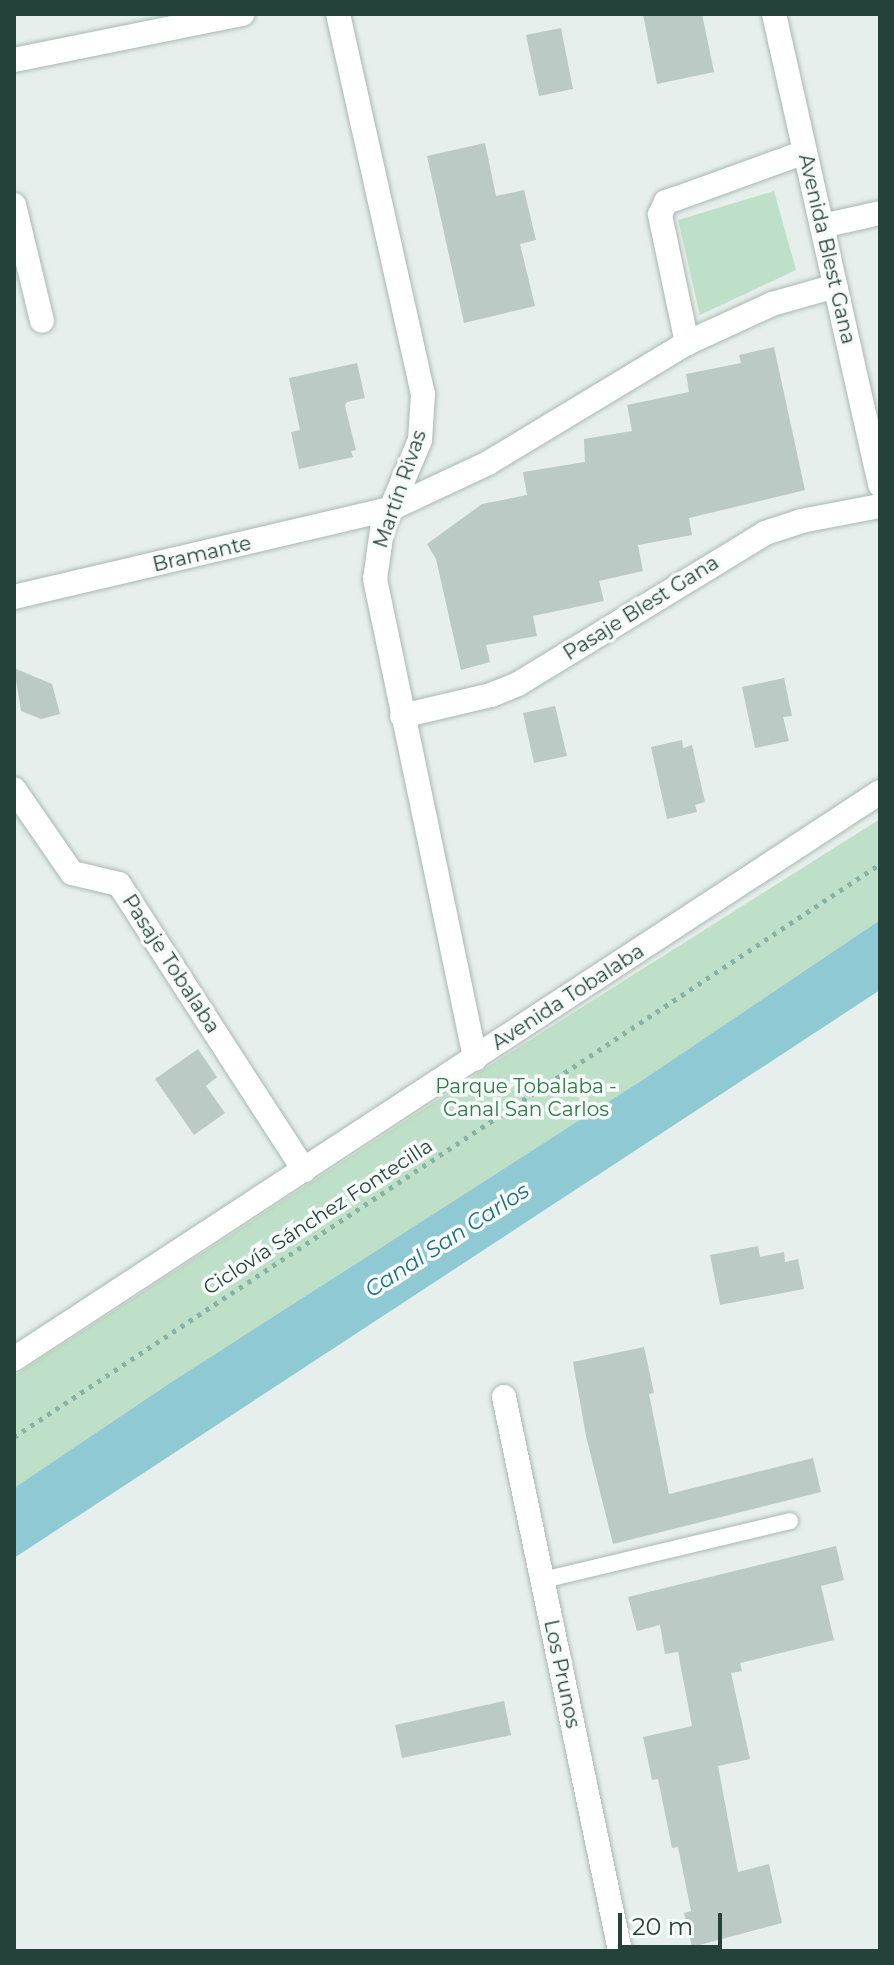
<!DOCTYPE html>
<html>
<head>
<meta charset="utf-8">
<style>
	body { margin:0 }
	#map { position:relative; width:894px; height:1965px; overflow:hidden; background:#e6efeb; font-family:Montserrat,sans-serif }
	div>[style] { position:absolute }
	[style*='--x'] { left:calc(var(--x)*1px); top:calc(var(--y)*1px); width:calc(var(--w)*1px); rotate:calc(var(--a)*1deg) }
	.green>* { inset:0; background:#bfe0c8 }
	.water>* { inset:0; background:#8ec9d4 }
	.building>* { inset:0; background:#bbcac4 }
	.path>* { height:5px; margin-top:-2.5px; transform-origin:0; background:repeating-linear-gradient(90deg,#86b3a5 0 4px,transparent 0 10px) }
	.roads { filter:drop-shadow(0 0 2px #a8b8b2) drop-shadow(0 0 2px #a8b8b2) }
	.service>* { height:16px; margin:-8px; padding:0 8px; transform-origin:8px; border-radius:8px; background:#fff }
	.pedestrian>* { height:24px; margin:-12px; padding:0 12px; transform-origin:12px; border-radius:12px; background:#fff }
	.minor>* { height:24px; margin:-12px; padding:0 12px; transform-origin:12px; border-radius:12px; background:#fff }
	.tertiary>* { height:24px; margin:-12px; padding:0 12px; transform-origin:12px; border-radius:12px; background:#fff }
	.secondary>* { height:24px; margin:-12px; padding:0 12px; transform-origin:12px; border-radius:12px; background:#fff }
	span { translate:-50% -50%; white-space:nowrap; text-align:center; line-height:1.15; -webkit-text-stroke:7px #f7fbf9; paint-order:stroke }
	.street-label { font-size:20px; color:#24423a }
	.park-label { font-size:20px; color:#2d7a4b }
	.water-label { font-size:22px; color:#1c6f80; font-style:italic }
	.frame { position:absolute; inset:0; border:16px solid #24423a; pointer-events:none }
	.scale { position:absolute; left:618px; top:1913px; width:104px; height:36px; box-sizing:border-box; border:4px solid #24423a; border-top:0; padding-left:10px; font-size:24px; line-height:28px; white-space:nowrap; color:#24423a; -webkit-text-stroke:6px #f7fbf9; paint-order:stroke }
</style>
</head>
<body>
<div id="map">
	<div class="green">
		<i style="clip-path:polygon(774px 191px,796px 270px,700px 315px,678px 220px)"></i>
		<i style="clip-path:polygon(880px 819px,880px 920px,650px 1075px,170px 1383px,14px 1488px,14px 1376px,500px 1059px)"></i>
	</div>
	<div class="water">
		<i style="clip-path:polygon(880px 920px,880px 990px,14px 1558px,14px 1488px,170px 1383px,650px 1075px)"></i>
	</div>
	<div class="building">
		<i style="clip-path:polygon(643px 14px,702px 14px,714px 72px,657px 84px)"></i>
		<i style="clip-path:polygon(561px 28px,573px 89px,539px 96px,526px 35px)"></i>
		<i style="clip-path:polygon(485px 143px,496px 196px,524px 190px,536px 240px,520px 244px,535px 306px,464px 323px,427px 156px)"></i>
		<i style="clip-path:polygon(774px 347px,805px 490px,689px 518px,692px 535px,638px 545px,643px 571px,599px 581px,604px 601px,533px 616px,537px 636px,486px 645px,490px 662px,461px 670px,436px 559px,427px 544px,482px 504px,527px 495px,523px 472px,585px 462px,584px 439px,632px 431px,627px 405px,689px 392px,686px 374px,741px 363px,739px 355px)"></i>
		<i style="clip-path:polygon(357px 363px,365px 398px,347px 402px,345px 406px,356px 450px,351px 451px,353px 457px,299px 469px,291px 432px,300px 430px,289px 378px)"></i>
		<i style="clip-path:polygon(14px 668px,52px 684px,60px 714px,41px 719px,21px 711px)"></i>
		<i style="clip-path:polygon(784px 678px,792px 716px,783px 717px,789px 741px,755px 748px,742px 687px)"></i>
		<i style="clip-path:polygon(555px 706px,567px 756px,534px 763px,523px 713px)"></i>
		<i style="clip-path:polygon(682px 740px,683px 748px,692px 745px,705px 802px,695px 805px,697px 812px,667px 819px,651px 747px)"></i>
		<i style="clip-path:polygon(198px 1049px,217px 1077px,206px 1086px,225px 1113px,194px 1135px,155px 1079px)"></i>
		<i style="clip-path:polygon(758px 1246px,760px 1257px,784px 1252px,785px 1262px,798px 1259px,804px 1289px,720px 1305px,710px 1255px)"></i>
		<i style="clip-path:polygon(644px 1347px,654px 1393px,649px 1394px,669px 1494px,813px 1458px,821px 1492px,613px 1544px,586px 1436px,573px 1362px)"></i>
		<i style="clip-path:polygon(836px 1546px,844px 1580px,821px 1586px,834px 1640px,740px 1663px,742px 1671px,731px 1673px,750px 1759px,718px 1766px,738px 1872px,769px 1864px,782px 1923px,692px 1947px,684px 1913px,691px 1911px,678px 1847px,672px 1848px,658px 1779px,652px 1780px,643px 1737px,692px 1726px,678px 1652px,665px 1654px,660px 1625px,637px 1631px,628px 1597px)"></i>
		<i style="clip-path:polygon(504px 1701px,511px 1735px,402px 1758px,395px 1725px)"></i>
	</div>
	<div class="path">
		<i style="--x:14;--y:1437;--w:1038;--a:-33.49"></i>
	</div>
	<div class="roads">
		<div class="service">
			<i style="--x:543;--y:1580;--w:254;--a:-13.4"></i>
		</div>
		<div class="pedestrian">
			<i style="--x:678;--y:198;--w:135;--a:-19.9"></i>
		</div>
		<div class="minor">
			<i style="--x:338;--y:14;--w:389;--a:77.4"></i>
			<i style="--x:423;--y:394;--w:46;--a:93.7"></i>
			<i style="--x:420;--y:440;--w:98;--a:112.9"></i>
			<i style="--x:382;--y:530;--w:49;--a:98.1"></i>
			<i style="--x:375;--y:579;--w:490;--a:78.2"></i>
			<i style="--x:14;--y:60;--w:233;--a:-11.4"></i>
			<i style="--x:678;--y:198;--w:13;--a:162"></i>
			<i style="--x:666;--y:202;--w:14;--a:115"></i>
			<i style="--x:660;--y:215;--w:131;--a:78.1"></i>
			<i style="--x:14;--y:205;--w:119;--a:76.4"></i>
			<i style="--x:822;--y:226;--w:59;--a:-12.6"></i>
			<i style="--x:14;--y:597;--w:386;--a:-13.2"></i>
			<i style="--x:390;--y:509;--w:108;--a:-25.1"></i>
			<i style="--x:488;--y:463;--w:232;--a:-31.1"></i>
			<i style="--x:687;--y:343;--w:94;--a:-24.6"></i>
			<i style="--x:772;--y:304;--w:66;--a:-15.9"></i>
			<i style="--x:402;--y:716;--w:91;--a:-13.3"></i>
			<i style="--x:491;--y:695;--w:29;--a:-22"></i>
			<i style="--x:518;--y:684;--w:289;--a:-31.4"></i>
			<i style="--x:765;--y:533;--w:38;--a:-18"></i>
			<i style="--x:801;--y:521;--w:80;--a:-10.8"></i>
			<i style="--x:14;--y:789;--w:102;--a:55.4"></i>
			<i style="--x:72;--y:873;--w:48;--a:13.2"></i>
			<i style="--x:119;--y:884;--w:341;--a:57.1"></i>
			<i style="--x:504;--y:1397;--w:566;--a:78.17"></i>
		</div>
		<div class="tertiary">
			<i style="--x:774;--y:14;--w:483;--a:77.3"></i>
		</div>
		<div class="secondary">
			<i style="--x:14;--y:1359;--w:1035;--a:-33.21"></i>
		</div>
	</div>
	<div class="street-label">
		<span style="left:827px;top:249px;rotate:77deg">Avenida Blest Gana</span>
		<span style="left:400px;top:489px;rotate:-71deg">Martín Rivas</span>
		<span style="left:202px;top:554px;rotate:-13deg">Bramante</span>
		<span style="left:641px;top:608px;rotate:-32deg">Pasaje Blest Gana</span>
		<span style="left:171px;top:964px;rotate:57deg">Pasaje Tobalaba</span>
		<span style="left:568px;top:997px;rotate:-33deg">Avenida Tobalaba</span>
		<span style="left:318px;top:1217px;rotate:-33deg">Ciclovía Sánchez Fontecilla</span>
		<span style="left:562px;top:1674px;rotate:78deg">Los Prunos</span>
	</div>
	<div class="park-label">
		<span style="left:526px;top:1098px">Parque Tobalaba -<br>Canal San Carlos</span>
	</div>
	<div class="water-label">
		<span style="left:447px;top:1240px;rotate:-33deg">Canal San Carlos</span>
	</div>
	<div class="frame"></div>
	<div class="scale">20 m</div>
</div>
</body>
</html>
